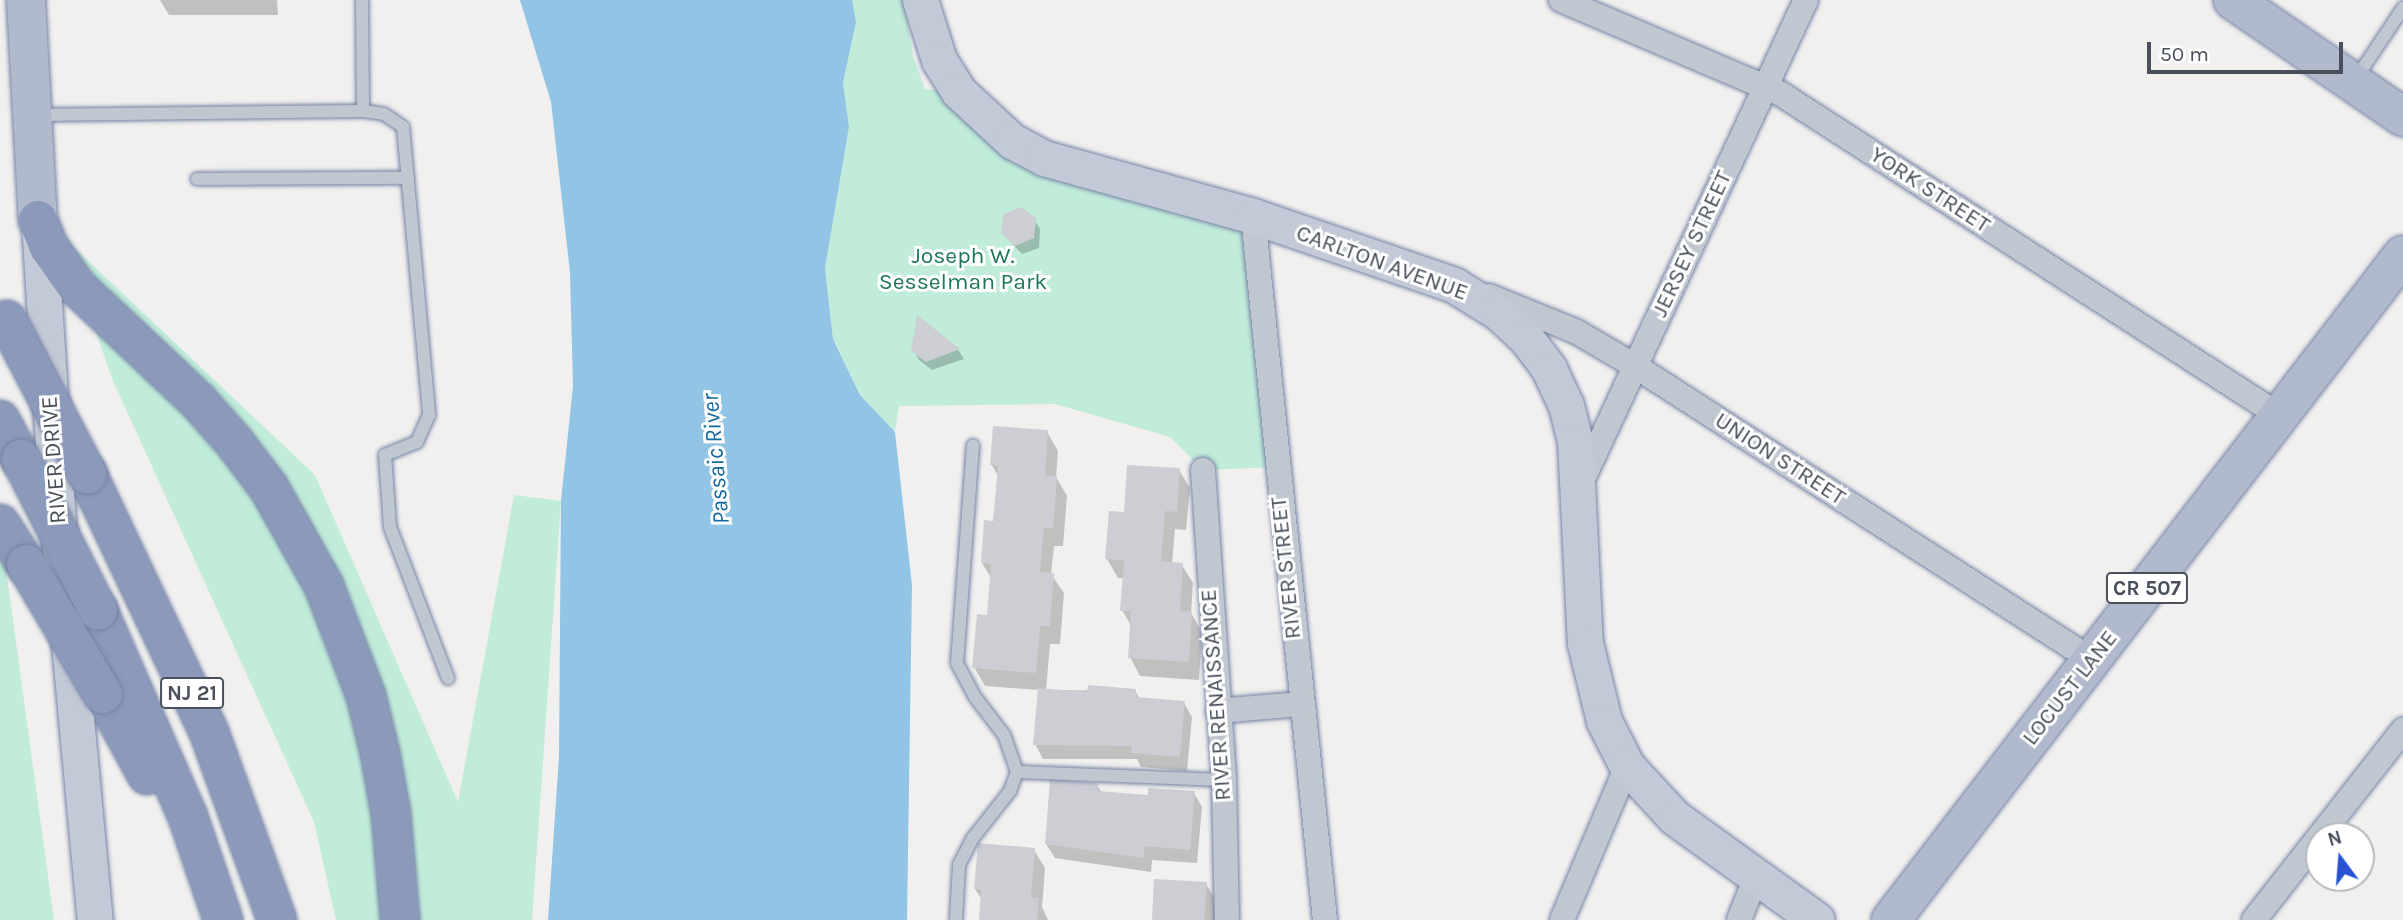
<!DOCTYPE html>
<html>
<head>
<meta charset="utf-8">
<style>
	body { margin:0 }
	#map { position:relative; width:2403px; height:920px; overflow:hidden; background:#f1f0ef; font-family:Karla,sans-serif }
	div>[style] { position:absolute }
	[style*='--x'] { left:calc(var(--x)*1px); top:calc(var(--y)*1px); width:calc(var(--w)*1px); rotate:calc(var(--a)*1deg) }
	.green>* { inset:0; background:#c1ecda }
	.water>* { inset:0; background:#91c4e5 }
	.shadow>* { inset:0; background:#0003 }
	.building>* { inset:0; background:#cdcdd4 }
	.roads { filter:drop-shadow(0 0 2px #7684a6) drop-shadow(0 0 2px #7684a6) }
	.lane>* { height:12px; margin:-6px; padding:0 6px; transform-origin:6px; border-radius:6px; background:#c1c7d0 }
	.street>* { height:24px; margin:-12px; padding:0 12px; transform-origin:12px; border-radius:12px; background:#c1c7d0 }
	.secondary>* { height:35px; margin:-17.5px; padding:0 17.5px; transform-origin:17.5px; border-radius:17.5px; background:#c3c9d6 }
	.primary>* { height:38px; margin:-19px; padding:0 19px; transform-origin:19px; border-radius:19px; background:#b1b9cc }
	.highway>* { height:38px; margin:-19px; padding:0 19px; transform-origin:19px; border-radius:19px; background:#8b99ba }
	.bridges { filter:drop-shadow(0 0 2px #7684a6) drop-shadow(0 0 2px #7684a6) }
	.highway-bridge>* { height:38px; margin:-19px; padding:0 19px; transform-origin:19px; border-radius:19px; background:#8b99ba }
	span { translate:-50% -50%; white-space:nowrap; text-align:center; line-height:1.15; -webkit-text-stroke:6px #fff; paint-order:stroke }
	.shield-label span { padding:2px 5px; background:#fff; border:2px solid; border-radius:5px; -webkit-text-stroke-width:0 }
	.shield-label { font-size:21px; color:#494f5b; font-weight:700 }
	.street-label { font-size:23px; color:#494f5b }
	.park-label { font-size:23px; color:#1e775c }
	.water-label { font-size:24px; color:#17699f; font-style:italic }
	.north { position:absolute; left:2305px; top:822px; width:70px; height:70px; box-sizing:border-box; background:#fff; border:2px solid #b6b9bd; border-radius:50%; rotate:344deg; font-size:19px; font-weight:700; line-height:28px; text-align:center; color:#494f5b }
	.north::after { content:''; display:block; margin:auto; width:24px; height:32px; background:#2752d4; clip-path:polygon(50% 0,100% 100%,50% 72%,0 100%) }
	.scale { position:absolute; left:2147px; top:42px; width:196px; height:32px; box-sizing:border-box; border:4px solid #494f5b; border-top:0; padding-left:9px; font-size:21px; line-height:24px; white-space:nowrap; color:#494f5b; -webkit-text-stroke:5px #fff; paint-order:stroke }
</style>
</head>
<body>
<div id="map">
	<div class="green">
		<i style="clip-path:polygon(852px 0,904px 0,913px 56px,925px 89px,958px 91px,981px 118px,1253px 216px,1275px 467px,1203px 470px,1170px 437px,1055px 404px,899px 406px,895px 432px,860px 395px,833px 338px,825px 268px,849px 127px,843px 83px,856px 22px)"></i>
		<i style="clip-path:polygon(62px 236px,315px 475px,458px 802px,514px 495px,561px 501px,532px 920px,336px 920px,314px 822px,113px 381px)"></i>
		<i style="clip-path:polygon(0 561px,6px 569px,54px 920px,0 920px)"></i>
	</div>
	<div class="water">
		<i style="clip-path:polygon(520px 0,852px 0,856px 22px,843px 83px,849px 127px,825px 268px,833px 339px,860px 395px,895px 432px,912px 585px,907px 920px,548px 920px,559px 756px,561px 501px,573px 386px,570px 273px,551px 102px)"></i>
	</div>
	<div class="shadow">
		<i style="clip-path:polygon(160px 0,277px 0,278px 15px,169px 15px)"></i>
		<i style="clip-path:polygon(1034px 219px,1040px 229px,1039px 248px,1022px 254px,1002px 233px)"></i>
		<i style="clip-path:polygon(918px 319px,959px 351px,964px 359px,932px 370px,919px 360px,913px 350px)"></i>
		<i style="clip-path:polygon(1047px 432px,1058px 451px,1056px 477px,1067px 496px,1063px 546px,1054px 546px,1051px 574px,1064px 593px,1060px 644px,1050px 644px,1046px 690px,1135px 691px,1140px 699px,1184px 703px,1192px 717px,1187px 771px,1141px 767px,1137px 759px,1043px 759px,1035px 744px,1040px 690px,985px 686px,974px 667px,989px 617px,992px 579px,982px 563px,995px 522px,999px 477px,991px 464px)"></i>
		<i style="clip-path:polygon(1179px 470px,1190px 488px,1186px 530px,1175px 529px,1172px 564px,1182px 565px,1193px 583px,1191px 613px,1202px 632px,1199px 680px,1140px 676px,1130px 657px,1132px 627px,1122px 610px,1125px 578px,1118px 578px,1107px 559px,1126px 514px)"></i>
		<i style="clip-path:polygon(1097px 785px,1102px 793px,1149px 797px,1194px 793px,1202px 807px,1197px 863px,1152px 860px,1151px 872px,1055px 858px,1046px 844px)"></i>
		<i style="clip-path:polygon(1034px 850px,1045px 868px,1042px 907px,1048px 920px,980px 920px,982px 900px,975px 889px)"></i>
		<i style="clip-path:polygon(1206px 884px,1217px 902px,1215px 920px,1153px 920px)"></i>
	</div>
	<div class="building">
		<i style="clip-path:polygon(1021px 207px,1036px 218px,1034px 238px,1015px 246px,1001px 233px,1004px 214px)"></i>
		<i style="clip-path:polygon(917px 315px,955px 345px,960px 349px,926px 362px,911px 351px)"></i>
		<i style="clip-path:polygon(993px 426px,1048px 430px,1045px 475px,1057px 476px,1053px 528px,1044px 528px,1040px 572px,1054px 573px,1050px 626px,1040px 626px,1036px 673px,972px 668px,977px 614px,987px 615px,991px 564px,981px 563px,984px 520px,993px 521px,998px 466px,990px 465px)"></i>
		<i style="clip-path:polygon(1127px 465px,1180px 468px,1177px 512px,1165px 511px,1161px 561px,1183px 563px,1180px 611px,1192px 612px,1189px 662px,1128px 658px,1131px 611px,1120px 611px,1124px 561px,1105px 559px,1109px 511px,1124px 512px)"></i>
		<i style="clip-path:polygon(1088px 685px,1136px 689px,1136px 697px,1185px 701px,1180px 757px,1131px 753px,1132px 746px,1033px 745px,1038px 688px,1087px 692px)"></i>
		<i style="clip-path:polygon(1050px 779px,1098px 783px,1098px 791px,1148px 795px,1148px 788px,1195px 791px,1190px 850px,1145px 846px,1143px 858px,1045px 844px)"></i>
		<i style="clip-path:polygon(978px 843px,1035px 848px,1031px 898px,1039px 898px,1037px 920px,979px 920px,981px 890px,974px 889px)"></i>
		<i style="clip-path:polygon(1154px 879px,1207px 882px,1204px 920px,1152px 920px)"></i>
	</div>
	<div class="roads">
		<div class="lane">
			<i style="--x:2355;--y:80;--w:87;--a:-56.3"></i>
			<i style="--x:363;--y:111;--w:21;--a:8"></i>
			<i style="--x:384;--y:114;--w:23;--a:34"></i>
			<i style="--x:403;--y:127;--w:289;--a:84.8"></i>
			<i style="--x:429;--y:415;--w:30;--a:114"></i>
			<i style="--x:417;--y:442;--w:35;--a:158"></i>
			<i style="--x:385;--y:455;--w:72;--a:86"></i>
			<i style="--x:390;--y:527;--w:162;--a:69"></i>
			<i style="--x:36;--y:115;--w:327;--a:-0.7"></i>
			<i style="--x:363;--y:111;--w:111;--a:-90.5"></i>
			<i style="--x:197;--y:179;--w:211;--a:-0.3"></i>
			<i style="--x:1017;--y:772;--w:207;--a:2.2"></i>
			<i style="--x:956;--y:920;--w:55;--a:-86.9"></i>
			<i style="--x:959;--y:865;--w:30;--a:-63"></i>
			<i style="--x:973;--y:838;--w:60;--a:-51.8"></i>
			<i style="--x:1010;--y:791;--w:20;--a:-70"></i>
			<i style="--x:1017;--y:772;--w:39;--a:-109"></i>
			<i style="--x:1004;--y:735;--w:48;--a:-127.3"></i>
			<i style="--x:975;--y:697;--w:38;--a:-118"></i>
			<i style="--x:957;--y:663;--w:218;--a:-85.8"></i>
		</div>
		<div class="street">
			<i style="--x:1561;--y:0;--w:239;--a:23.1"></i>
			<i style="--x:1781;--y:94;--w:594;--a:32.83"></i>
			<i style="--x:1253;--y:216;--w:708;--a:84.16"></i>
			<i style="--x:1489;--y:296;--w:95;--a:22.2"></i>
			<i style="--x:1577;--y:332;--w:67;--a:30.4"></i>
			<i style="--x:1635;--y:366;--w:543;--a:32.75"></i>
			<i style="--x:1203;--y:470;--w:311;--a:86.1"></i>
			<i style="--x:1224;--y:780;--w:140;--a:88.8"></i>
			<i style="--x:1580;--y:485;--w:535;--a:-65.02"></i>
			<i style="--x:1218;--y:711;--w:83;--a:-4.8"></i>
			<i style="--x:2320;--y:836;--w:135;--a:-51.9"></i>
			<i style="--x:1562;--y:920;--w:167;--a:-67.1"></i>
			<i style="--x:1739;--y:920;--w:46;--a:-68.4"></i>
			<i style="--x:2254;--y:920;--w:105;--a:-51.9"></i>
		</div>
		<div class="secondary">
			<i style="--x:920;--y:0;--w:63;--a:72.4"></i>
			<i style="--x:939;--y:60;--w:36;--a:58"></i>
			<i style="--x:958;--y:91;--w:74;--a:42.8"></i>
			<i style="--x:1012;--y:141;--w:36;--a:28"></i>
			<i style="--x:1044;--y:158;--w:217;--a:15.5"></i>
			<i style="--x:1253;--y:216;--w:213;--a:18.9"></i>
			<i style="--x:1454;--y:285;--w:53;--a:31.9"></i>
			<i style="--x:1499;--y:313;--w:37;--a:43"></i>
			<i style="--x:1526;--y:338;--w:39;--a:53"></i>
			<i style="--x:1549;--y:369;--w:40;--a:65"></i>
			<i style="--x:1566;--y:405;--w:37;--a:76"></i>
			<i style="--x:1575;--y:441;--w:202;--a:87.2"></i>
			<i style="--x:1585;--y:643;--w:80;--a:76.3"></i>
			<i style="--x:1604;--y:721;--w:51;--a:62.9"></i>
			<i style="--x:1627;--y:766;--w:69;--a:47.3"></i>
			<i style="--x:1674;--y:817;--w:176;--a:35.8"></i>
			<i style="--x:39;--y:222;--w:303;--a:86.4"></i>
			<i style="--x:58;--y:524;--w:398;--a:84.7"></i>
		</div>
		<div class="primary">
			<i style="--x:26;--y:0;--w:220;--a:86.9"></i>
			<i style="--x:2233;--y:0;--w:206;--a:34.5"></i>
			<i style="--x:1891;--y:920;--w:839;--a:-52.41"></i>
		</div>
		<div class="highway">
			<i style="--x:38;--y:220;--w:29;--a:68"></i>
			<i style="--x:49;--y:247;--w:49;--a:55"></i>
			<i style="--x:77;--y:287;--w:166;--a:43.3"></i>
			<i style="--x:198;--y:401;--w:56;--a:48.6"></i>
			<i style="--x:235;--y:443;--w:56;--a:52.9"></i>
			<i style="--x:269;--y:488;--w:112;--a:60.7"></i>
			<i style="--x:324;--y:586;--w:118;--a:69.1"></i>
			<i style="--x:366;--y:696;--w:59;--a:76.2"></i>
			<i style="--x:380;--y:753;--w:62;--a:79.8"></i>
			<i style="--x:391;--y:814;--w:106;--a:85.1"></i>
			<i style="--x:0;--y:420;--w:44;--a:61.7"></i>
			<i style="--x:87;--y:474;--w:285;--a:64.7"></i>
			<i style="--x:209;--y:732;--w:200;--a:70.1"></i>
			<i style="--x:0;--y:524;--w:48;--a:57"></i>
			<i style="--x:98;--y:611;--w:225;--a:66.4"></i>
			<i style="--x:188;--y:817;--w:109;--a:71.2"></i>
			<i style="--x:103;--y:694;--w:92;--a:61.5"></i>
		</div>
	</div>
	<div class="bridges">
		<div class="highway-bridge">
			<i style="--x:7;--y:320;--w:174;--a:62.5"></i>
			<i style="--x:21;--y:459;--w:170;--a:63.1"></i>
			<i style="--x:26;--y:564;--w:151;--a:59.4"></i>
		</div>
	</div>
	<div class="shield-label">
		<span style="left:2147px;top:588px">CR 507</span>
		<span style="left:192px;top:693px">NJ 21</span>
	</div>
	<div class="street-label">
		<span style="left:1930px;top:190px;rotate:33deg">YORK STREET</span>
		<span style="left:1692px;top:244px;rotate:-65deg">JERSEY STREET</span>
		<span style="left:1382px;top:263px;rotate:20deg">CARLTON AVENUE</span>
		<span style="left:1780px;top:459px;rotate:33deg">UNION STREET</span>
		<span style="left:54px;top:460px;rotate:-94deg">RIVER DRIVE</span>
		<span style="left:1286px;top:568px;rotate:-96deg">RIVER STREET</span>
		<span style="left:2070px;top:688px;rotate:-52deg">LOCUST LANE</span>
		<span style="left:1216px;top:695px;rotate:-94deg">RIVER RENAISSANCE</span>
	</div>
	<div class="park-label">
		<span style="left:963px;top:269px">Joseph W.<br>Sesselman Park</span>
	</div>
	<div class="water-label">
		<span style="left:716px;top:459px;rotate:-95deg">Passaic River</span>
	</div>
	<div class="north">N</div>
	<div class="scale">50 m</div>
</div>
</body>
</html>
